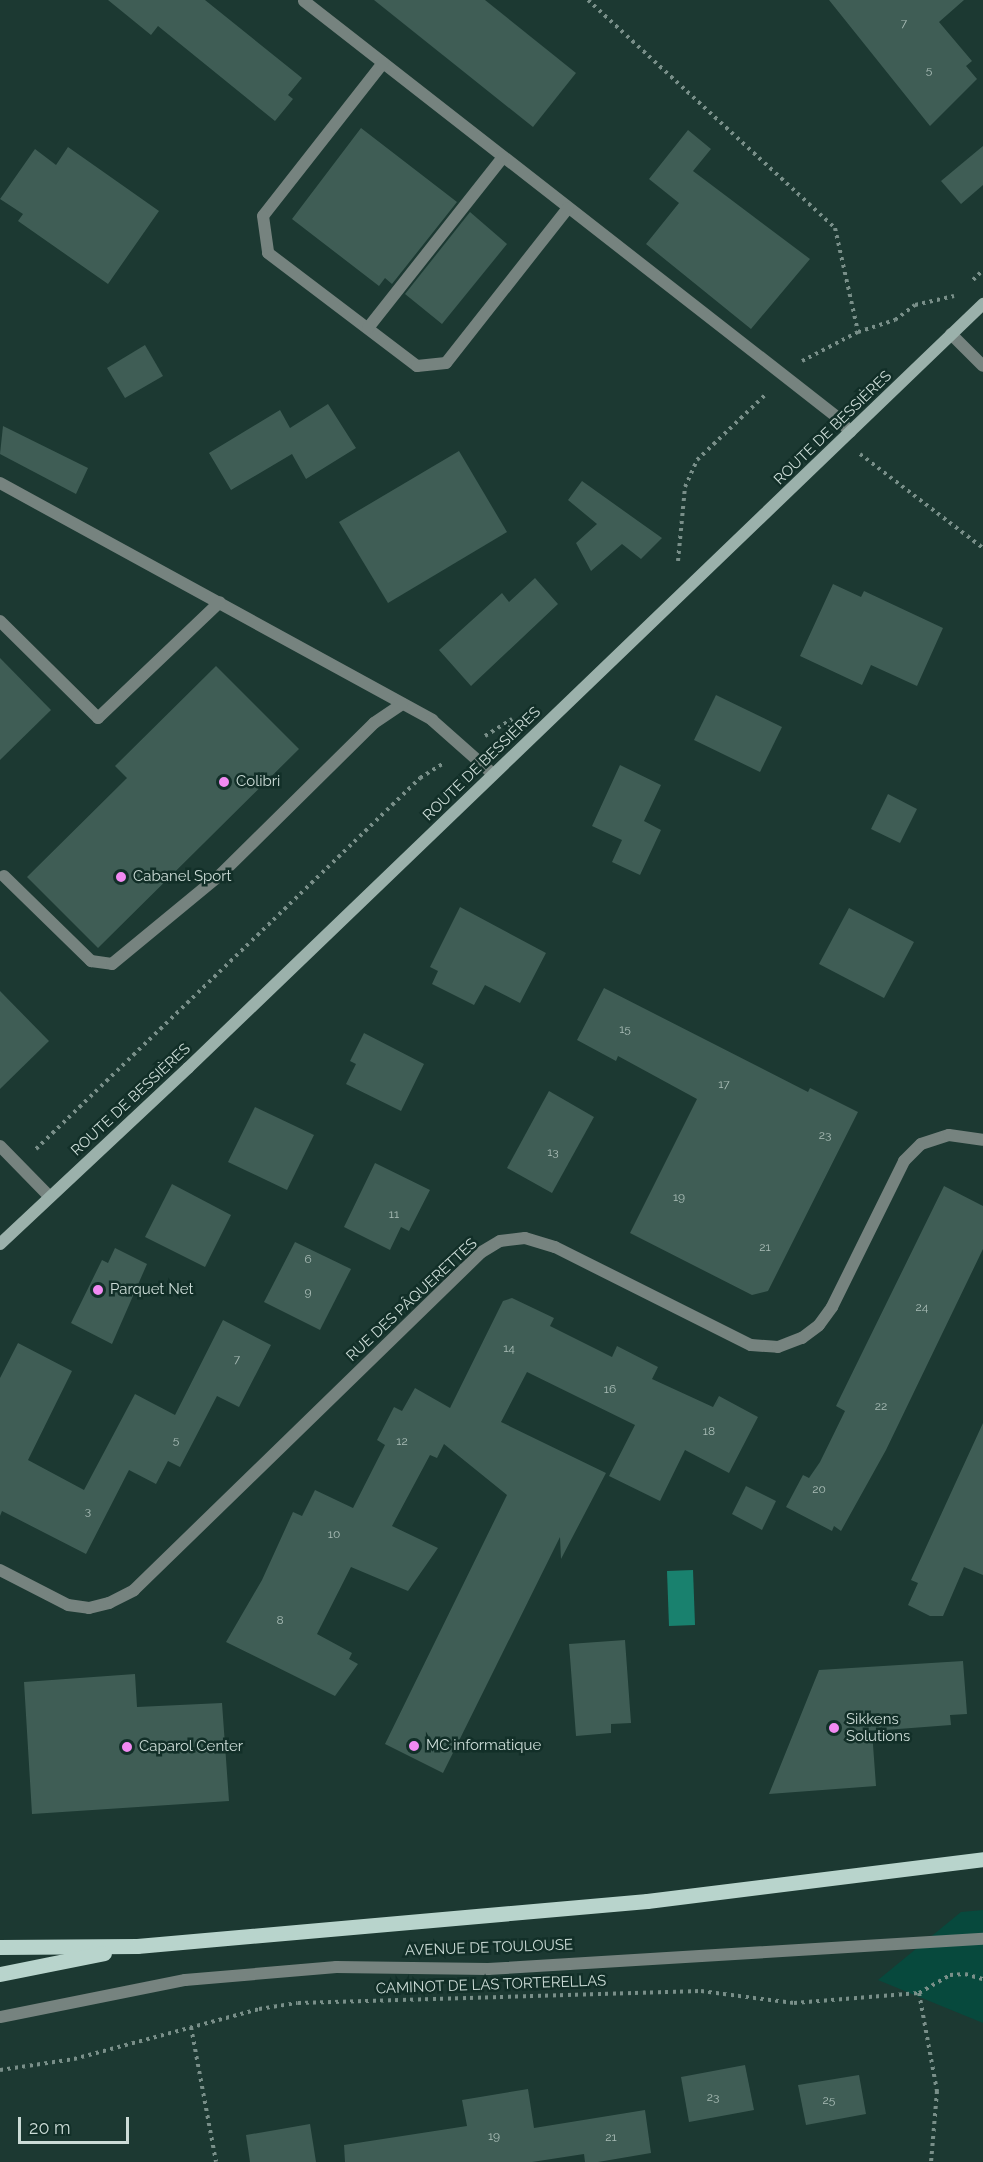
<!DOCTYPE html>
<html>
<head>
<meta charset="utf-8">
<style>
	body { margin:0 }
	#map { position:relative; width:983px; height:2162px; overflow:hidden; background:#1c3932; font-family:Raleway,sans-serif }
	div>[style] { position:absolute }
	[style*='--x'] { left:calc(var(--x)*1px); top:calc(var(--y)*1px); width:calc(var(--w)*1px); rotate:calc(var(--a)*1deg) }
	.green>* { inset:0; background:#07493d }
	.water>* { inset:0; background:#19816e }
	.building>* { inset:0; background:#3f5d55 }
	.path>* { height:4px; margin-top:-2px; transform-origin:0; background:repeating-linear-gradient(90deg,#798f89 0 3px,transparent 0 7.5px) }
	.service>* { height:12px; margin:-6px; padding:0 6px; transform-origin:6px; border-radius:6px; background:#76837f }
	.minor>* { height:12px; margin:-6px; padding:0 6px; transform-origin:6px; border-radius:6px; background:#76837f }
	.secondary>* { height:12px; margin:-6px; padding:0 6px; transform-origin:6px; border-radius:6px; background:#9bb1ab }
	.primary>* { height:15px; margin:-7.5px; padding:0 7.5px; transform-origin:7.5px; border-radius:7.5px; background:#b8d4cc }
	.dots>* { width:16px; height:16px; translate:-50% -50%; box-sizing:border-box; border:3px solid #122f28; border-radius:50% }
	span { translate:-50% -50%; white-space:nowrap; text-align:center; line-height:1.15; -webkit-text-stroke:5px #122f28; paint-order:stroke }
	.number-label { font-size:12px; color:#a9bcb6 }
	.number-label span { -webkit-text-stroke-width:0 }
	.street-label { font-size:15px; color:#ccdcd7 }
	.poi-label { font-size:15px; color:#ccdcd7 }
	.left { translate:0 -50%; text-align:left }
	.scale { position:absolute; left:18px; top:2117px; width:111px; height:27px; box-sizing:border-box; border:3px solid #ccdcd7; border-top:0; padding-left:8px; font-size:18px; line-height:21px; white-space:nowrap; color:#ccdcd7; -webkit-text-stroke:4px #122f28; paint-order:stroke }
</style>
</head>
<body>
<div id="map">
	<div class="green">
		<i style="clip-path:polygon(983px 1910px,983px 2023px,878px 1980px,961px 1912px)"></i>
	</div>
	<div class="water">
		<i style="clip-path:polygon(693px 1570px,695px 1625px,669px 1626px,667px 1571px)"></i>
	</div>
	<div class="building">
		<i style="clip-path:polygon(108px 0,205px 0,302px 78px,288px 95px,293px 99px,275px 121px,158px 26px,151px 35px)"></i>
		<i style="clip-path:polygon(374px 0,485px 0,576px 73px,533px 127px)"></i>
		<i style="clip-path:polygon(829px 0,964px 0,939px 22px,972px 61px,966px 66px,977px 79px,930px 126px)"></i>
		<i style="clip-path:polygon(361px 128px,457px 202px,392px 284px,385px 278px,379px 286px,292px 219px)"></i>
		<i style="clip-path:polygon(688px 130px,711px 149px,693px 171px,810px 259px,751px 329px,646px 244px,679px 203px,649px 179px)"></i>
		<i style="clip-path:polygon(983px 146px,983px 185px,961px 204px,941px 181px)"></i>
		<i style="clip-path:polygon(68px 147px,159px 211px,108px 284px,18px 221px,23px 214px,0 199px,35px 149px,56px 165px)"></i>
		<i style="clip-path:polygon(470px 212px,507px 244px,442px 324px,405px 294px)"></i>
		<i style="clip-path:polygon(145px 345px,163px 376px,125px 398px,107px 368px)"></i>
		<i style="clip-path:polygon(328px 404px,356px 448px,306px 479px,292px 454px,231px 490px,209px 453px,280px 410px,290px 428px)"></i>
		<i style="clip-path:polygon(3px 426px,88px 468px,76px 494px,0 454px)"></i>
		<i style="clip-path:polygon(459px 451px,507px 532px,388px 603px,339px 522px)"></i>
		<i style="clip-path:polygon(582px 481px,638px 521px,662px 538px,641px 559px,622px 544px,591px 571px,576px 543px,597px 524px,568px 500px)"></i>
		<i style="clip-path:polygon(535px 578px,558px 604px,471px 686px,439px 650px,502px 593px,509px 602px)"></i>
		<i style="clip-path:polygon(833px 584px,861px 597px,864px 591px,943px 628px,917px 686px,871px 665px,862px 685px,800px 656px)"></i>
		<i style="clip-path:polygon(0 658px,51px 710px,0 760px)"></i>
		<i style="clip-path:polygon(216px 666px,299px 749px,98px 948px,27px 877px,127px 778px,115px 766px)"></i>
		<i style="clip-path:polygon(716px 695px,782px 727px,760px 772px,694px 740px)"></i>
		<i style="clip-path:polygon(620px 765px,661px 785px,644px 821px,661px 830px,640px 875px,612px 862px,622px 840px,592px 826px)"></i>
		<i style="clip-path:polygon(888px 794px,917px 809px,900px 843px,871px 829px)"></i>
		<i style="clip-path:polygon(460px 907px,546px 953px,520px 1003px,485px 985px,474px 1005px,432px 984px,438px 971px,430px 967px)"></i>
		<i style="clip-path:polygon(849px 908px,914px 942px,884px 998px,819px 964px)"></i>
		<i style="clip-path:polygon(604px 988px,808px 1092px,810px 1088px,858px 1112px,768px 1291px,752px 1295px,630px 1233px,697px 1099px,618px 1056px,616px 1061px,577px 1040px)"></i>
		<i style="clip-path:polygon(0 991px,49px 1041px,0 1089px)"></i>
		<i style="clip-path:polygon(364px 1033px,424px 1064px,401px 1111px,346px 1084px,356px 1064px,350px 1061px)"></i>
		<i style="clip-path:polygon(549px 1091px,594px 1117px,552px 1193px,507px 1168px)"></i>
		<i style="clip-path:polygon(255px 1107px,314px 1135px,287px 1190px,228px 1162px)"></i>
		<i style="clip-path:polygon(375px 1163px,430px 1190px,409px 1231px,401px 1227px,390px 1250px,344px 1227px)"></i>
		<i style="clip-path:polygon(172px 1184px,231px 1215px,205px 1267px,145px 1237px)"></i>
		<i style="clip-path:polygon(944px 1186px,983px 1206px,983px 1249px,886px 1450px,841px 1531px,834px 1526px,832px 1531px,786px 1507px,803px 1475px,809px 1478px,820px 1462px,845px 1411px,836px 1406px)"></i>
		<i style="clip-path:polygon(295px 1242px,351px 1269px,320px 1330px,264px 1302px)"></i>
		<i style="clip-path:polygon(115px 1248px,147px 1264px,112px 1344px,71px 1323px,102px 1260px,108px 1263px)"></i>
		<i style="clip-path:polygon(512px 1298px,554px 1318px,550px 1326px,612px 1357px,617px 1346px,658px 1367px,652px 1379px,713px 1407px,719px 1396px,758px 1417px,729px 1473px,685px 1450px,660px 1501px,609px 1476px,635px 1425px,527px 1372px,501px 1422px,606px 1473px,561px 1559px,560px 1537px,443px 1773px,385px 1744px,507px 1495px,444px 1444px,437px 1458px,430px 1455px,392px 1526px,438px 1548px,408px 1591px,351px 1567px,317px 1634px,352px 1653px,349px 1659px,358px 1664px,335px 1696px,226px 1642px,262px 1580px,293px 1512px,302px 1516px,315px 1490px,353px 1508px,385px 1445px,377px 1440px,394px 1407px,402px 1411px,415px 1388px,450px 1408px,503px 1301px)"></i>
		<i style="clip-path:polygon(223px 1320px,271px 1345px,239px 1407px,217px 1396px,180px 1467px,168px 1461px,156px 1484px,129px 1470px,86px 1554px,2px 1511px,0 1516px,0 1378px,18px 1343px,72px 1371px,28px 1460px,84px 1490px,135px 1394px,175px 1415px)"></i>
		<i style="clip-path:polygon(983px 1423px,983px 1575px,964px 1567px,943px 1616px,930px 1616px,908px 1605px,918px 1583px,911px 1580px)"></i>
		<i style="clip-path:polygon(746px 1486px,776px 1501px,762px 1530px,732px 1514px)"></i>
		<i style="clip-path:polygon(625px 1640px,631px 1723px,611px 1724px,611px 1733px,576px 1736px,569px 1644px)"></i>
		<i style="clip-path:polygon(963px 1661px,967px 1714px,950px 1715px,951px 1725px,872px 1731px,876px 1786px,769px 1794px,819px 1670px)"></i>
		<i style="clip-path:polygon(135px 1674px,137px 1707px,222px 1703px,229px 1801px,32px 1814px,24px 1682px)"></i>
		<i style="clip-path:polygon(745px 2065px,754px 2110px,689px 2122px,681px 2077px)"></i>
		<i style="clip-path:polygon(859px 2075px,866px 2114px,806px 2125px,798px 2085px)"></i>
		<i style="clip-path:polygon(528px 2089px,534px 2128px,645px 2110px,651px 2153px,598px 2162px,585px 2162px,584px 2154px,532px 2162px,345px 2162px,344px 2145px,467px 2126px,462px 2100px)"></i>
		<i style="clip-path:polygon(310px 2124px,316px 2162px,250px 2162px,246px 2135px)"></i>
	</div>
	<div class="path">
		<i style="--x:588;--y:0;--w:336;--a:42.7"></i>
		<i style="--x:835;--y:228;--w:107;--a:77.5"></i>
		<i style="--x:973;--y:280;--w:14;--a:-45"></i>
		<i style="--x:802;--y:361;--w:63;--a:-27.4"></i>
		<i style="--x:858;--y:332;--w:39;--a:-18"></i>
		<i style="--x:895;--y:320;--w:25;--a:-37"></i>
		<i style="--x:915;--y:305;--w:40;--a:-13"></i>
		<i style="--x:860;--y:454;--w:155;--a:37.4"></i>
		<i style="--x:678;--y:561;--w:74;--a:-84.6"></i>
		<i style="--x:685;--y:487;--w:30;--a:-66"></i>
		<i style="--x:697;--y:460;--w:95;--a:-43.7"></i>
		<i style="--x:485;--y:736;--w:32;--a:-32"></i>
		<i style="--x:36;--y:1149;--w:534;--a:-44.01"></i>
		<i style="--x:420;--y:778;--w:28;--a:-32"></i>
		<i style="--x:919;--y:1993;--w:100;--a:79.6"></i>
		<i style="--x:937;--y:2091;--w:71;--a:94.8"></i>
		<i style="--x:191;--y:2027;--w:137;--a:79.5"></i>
		<i style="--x:0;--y:2070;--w:75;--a:-8.5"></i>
		<i style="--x:74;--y:2059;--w:192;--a:-15.1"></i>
		<i style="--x:259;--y:2009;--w:39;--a:-9"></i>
		<i style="--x:298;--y:2003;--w:403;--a:-1.7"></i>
		<i style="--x:701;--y:1991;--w:94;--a:7.4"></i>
		<i style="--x:794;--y:2003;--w:125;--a:-4.6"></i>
		<i style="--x:919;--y:1993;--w:36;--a:-30"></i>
		<i style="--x:950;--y:1975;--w:15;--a:-4"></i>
		<i style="--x:965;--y:1974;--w:19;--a:16"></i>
	</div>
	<div class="service">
		<i style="--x:304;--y:1;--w:676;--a:37.97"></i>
		<i style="--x:837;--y:417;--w:20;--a:49"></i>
		<i style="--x:383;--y:63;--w:194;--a:128.1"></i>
		<i style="--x:263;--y:216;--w:37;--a:82"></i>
		<i style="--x:268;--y:253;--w:187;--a:37.2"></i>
		<i style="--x:417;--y:366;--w:29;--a:-6"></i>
		<i style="--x:446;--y:363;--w:197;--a:-51.8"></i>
		<i style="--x:368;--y:328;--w:218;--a:-51.7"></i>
		<i style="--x:0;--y:483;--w:493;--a:28.7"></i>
		<i style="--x:432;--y:720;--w:81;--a:41.5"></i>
		<i style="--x:0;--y:621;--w:138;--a:44.7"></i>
		<i style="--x:98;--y:718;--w:168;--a:-43.6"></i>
		<i style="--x:4;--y:876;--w:122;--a:44.3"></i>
		<i style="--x:91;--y:961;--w:21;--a:8"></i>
		<i style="--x:112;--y:964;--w:141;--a:-39.5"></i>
		<i style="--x:221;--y:874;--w:215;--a:-44.6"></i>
		<i style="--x:374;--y:723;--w:34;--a:-34"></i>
		<i style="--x:0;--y:1146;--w:70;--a:45.6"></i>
		<i style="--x:0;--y:2017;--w:189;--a:-11.3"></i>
		<i style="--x:185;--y:1980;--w:152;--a:-4.9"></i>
		<i style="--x:336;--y:1967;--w:152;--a:0.8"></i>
		<i style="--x:488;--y:1969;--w:496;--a:-3.5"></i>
	</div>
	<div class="minor">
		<i style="--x:951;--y:334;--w:45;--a:45"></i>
		<i style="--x:0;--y:1570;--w:76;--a:27.2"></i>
		<i style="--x:68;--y:1605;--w:21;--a:8"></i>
		<i style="--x:89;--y:1608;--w:21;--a:-14"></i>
		<i style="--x:109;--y:1603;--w:28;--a:-27"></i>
		<i style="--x:134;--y:1590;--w:483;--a:-44.2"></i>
		<i style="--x:480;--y:1253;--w:23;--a:-31"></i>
		<i style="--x:500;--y:1241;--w:25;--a:-7"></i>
		<i style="--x:525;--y:1238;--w:31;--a:17"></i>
		<i style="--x:555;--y:1247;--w:219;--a:26.6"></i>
		<i style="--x:751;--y:1345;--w:27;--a:4"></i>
		<i style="--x:778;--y:1347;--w:26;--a:-21"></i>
		<i style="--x:802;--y:1338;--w:21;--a:-37"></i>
		<i style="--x:819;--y:1325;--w:22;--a:-54"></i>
		<i style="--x:832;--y:1307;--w:163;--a:-63.7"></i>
		<i style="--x:904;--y:1161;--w:24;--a:-45"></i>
		<i style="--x:921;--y:1144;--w:29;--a:-18"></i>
		<i style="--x:949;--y:1135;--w:34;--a:8"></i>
	</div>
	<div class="secondary">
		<i style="--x:0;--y:1244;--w:258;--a:-43.1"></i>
		<i style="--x:188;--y:1068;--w:1103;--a:-43.86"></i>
	</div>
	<div class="primary">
		<i style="--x:0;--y:1947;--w:137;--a:-0.4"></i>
		<i style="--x:137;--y:1946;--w:512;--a:-5.04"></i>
		<i style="--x:647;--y:1901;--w:339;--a:-7.1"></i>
		<i style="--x:0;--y:1974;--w:106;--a:-11.4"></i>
	</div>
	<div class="dots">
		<i style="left:224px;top:782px;background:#f28af2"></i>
		<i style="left:121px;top:877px;background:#f28af2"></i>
		<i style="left:98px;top:1290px;background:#f28af2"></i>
		<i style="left:834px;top:1728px;background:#f28af2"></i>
		<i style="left:414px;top:1746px;background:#f28af2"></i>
		<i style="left:127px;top:1747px;background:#f28af2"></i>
	</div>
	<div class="number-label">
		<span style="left:904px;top:24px">7</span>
		<span style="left:929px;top:71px">5</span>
		<span style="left:625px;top:1030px">15</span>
		<span style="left:724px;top:1085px">17</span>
		<span style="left:825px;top:1136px">23</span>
		<span style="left:553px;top:1153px">13</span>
		<span style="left:679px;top:1198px">19</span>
		<span style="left:394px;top:1215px">11</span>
		<span style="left:765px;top:1248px">21</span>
		<span style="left:308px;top:1260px">6</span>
		<span style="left:308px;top:1293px">9</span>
		<span style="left:922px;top:1308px">24</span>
		<span style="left:509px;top:1349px">14</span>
		<span style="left:237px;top:1360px">7</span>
		<span style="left:610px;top:1390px">16</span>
		<span style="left:881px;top:1407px">22</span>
		<span style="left:709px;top:1432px">18</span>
		<span style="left:176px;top:1441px">5</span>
		<span style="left:402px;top:1442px">12</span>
		<span style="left:819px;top:1490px">20</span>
		<span style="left:88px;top:1512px">3</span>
		<span style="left:334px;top:1535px">10</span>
		<span style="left:280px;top:1621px">8</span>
		<span style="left:713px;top:2098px">23</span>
		<span style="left:829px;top:2101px">25</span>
		<span style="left:494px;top:2137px">19</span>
		<span style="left:611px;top:2138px">21</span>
	</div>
	<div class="street-label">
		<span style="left:833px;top:428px;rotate:-44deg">ROUTE DE BESSIÈRES</span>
		<span style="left:482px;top:764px;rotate:-44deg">ROUTE DE BESSIÈRES</span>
		<span style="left:131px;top:1100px;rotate:-43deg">ROUTE DE BESSIÈRES</span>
		<span style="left:412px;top:1300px;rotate:-43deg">RUE DES PÂQUERETTES</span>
		<span style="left:489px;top:1948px;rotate:-2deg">AVENUE DE TOULOUSE</span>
		<span style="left:491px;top:1985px;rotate:-2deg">CAMINOT DE LAS TORTERELLAS</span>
	</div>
	<div class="poi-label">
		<span class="left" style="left:236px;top:782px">Colibri</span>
		<span class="left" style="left:133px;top:877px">Cabanel Sport</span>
		<span class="left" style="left:110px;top:1290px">Parquet Net</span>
		<span class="left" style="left:846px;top:1728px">Sikkens<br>Solutions</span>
		<span class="left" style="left:426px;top:1746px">MC informatique</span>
		<span class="left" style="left:139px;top:1747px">Caparol Center</span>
	</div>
	<div class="scale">20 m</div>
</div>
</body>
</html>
